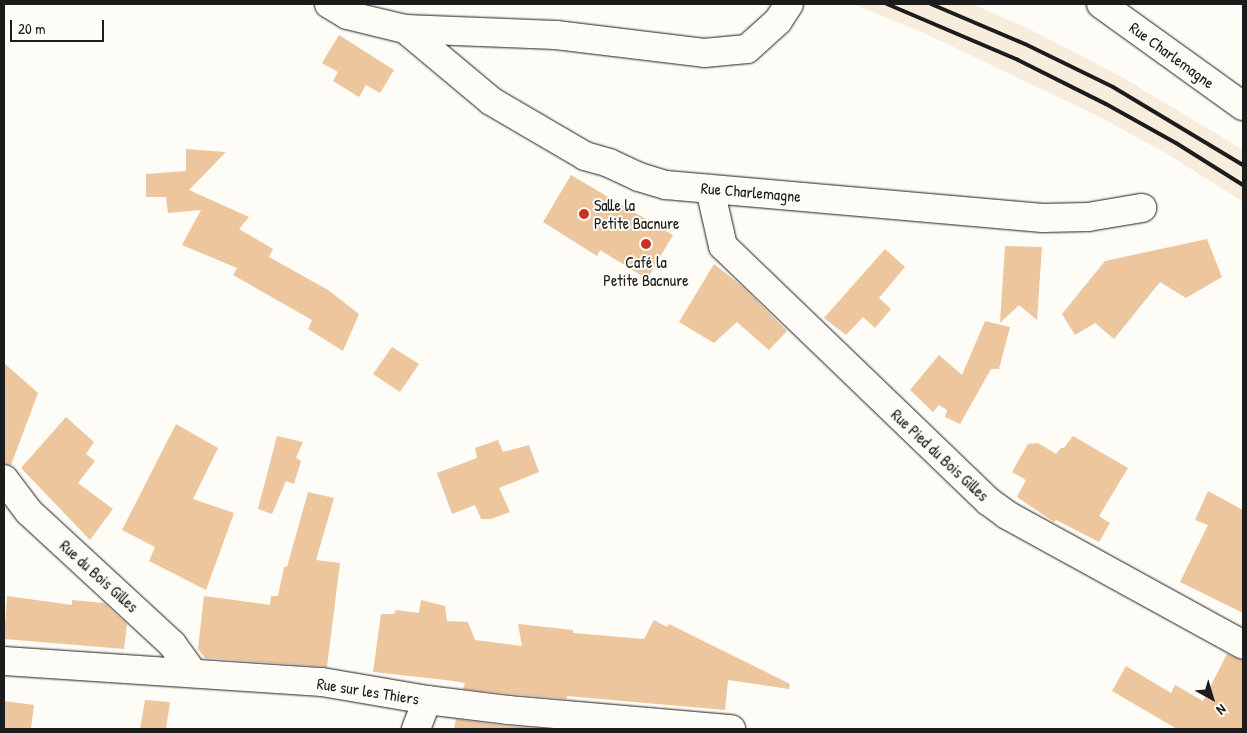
<!DOCTYPE html>
<html>
<head>
<meta charset="utf-8">
<style>
	body { margin:0 }
	#map { position:relative; width:1247px; height:733px; overflow:hidden; background:#fdfcf7; font-family:"Patrick Hand",sans-serif }
	div>[style] { position:absolute }
	[style*='--x'] { left:calc(var(--x)*1px); top:calc(var(--y)*1px); width:calc(var(--w)*1px); rotate:calc(var(--a)*1deg) }
	.built>* { inset:0; background:#f8ecdc }
	.building>* { inset:0; background:#eec69e }
	.roads { filter:drop-shadow(0 0 1px #1c1c1c) drop-shadow(0 0 1px #1c1c1c) }
	.minor>* { height:28px; margin:-14px; padding:0 14px; transform-origin:14px; border-radius:14px; background:#fdfcf7 }
	.tertiary>* { height:28px; margin:-14px; padding:0 14px; transform-origin:14px; border-radius:14px; background:#fdfcf7 }
	.rail>* { height:4px; margin:-2px; padding:0 2px; transform-origin:2px; border-radius:2px; background:#1c1c1c }
	.dots>* { width:14px; height:14px; translate:-50% -50%; box-sizing:border-box; border:2px solid #fdfcf7; border-radius:50% }
	span { translate:-50% -50%; white-space:nowrap; text-align:center; line-height:1.15; -webkit-text-stroke:4px #fdfcf7; paint-order:stroke }
	.street-label { font-size:16px; color:#1c1c1c }
	.poi-label { font-size:16px; color:#1c1c1c }
	.left { translate:0 -50%; text-align:left }
	.frame { position:absolute; inset:0; border:5px solid #1c1c1c; pointer-events:none }
	.north { position:absolute; left:1187px; top:673px; width:50px; height:50px; -webkit-text-stroke:4px #fdfcf7; paint-order:stroke; rotate:141deg; font-size:14px; font-weight:700; line-height:20px; text-align:center; color:#1c1c1c }
	.north::after { content:''; display:block; margin:auto; width:18px; height:22px; background:#1c1c1c; clip-path:polygon(50% 0,100% 100%,50% 72%,0 100%) }
	.scale { position:absolute; left:10px; top:20px; width:94px; height:22px; box-sizing:border-box; border:2px solid #1c1c1c; border-top:0; padding-left:6px; font-size:15px; line-height:18px; white-space:nowrap; color:#1c1c1c; -webkit-text-stroke:4px #fdfcf7; paint-order:stroke }
</style>
</head>
<body>
<div id="map">
	<div class="built">
		<i style="clip-path:polygon(853px 4px,973px 4px,1031px 30px,1120px 76px,1243px 150px,1243px 202px,1169px 155px,1100px 117px,924px 33px)"></i>
	</div>
	<div class="building">
		<i style="clip-path:polygon(339px 35px,394px 70px,380px 93px,366px 85px,359px 97px,333px 81px,338px 72px,322px 63px)"></i>
		<i style="clip-path:polygon(186px 149px,226px 152px,189px 190px,249px 217px,239px 229px,273px 249px,269px 257px,328px 290px,359px 314px,343px 351px,308px 329px,312px 320px,233px 275px,237px 268px,182px 245px,201px 210px,168px 213px,166px 197px,146px 197px,146px 174px,186px 171px)"></i>
		<i style="clip-path:polygon(571px 175px,673px 235px,647px 279px,600px 250px,597px 256px,543px 222px)"></i>
		<i style="clip-path:polygon(1207px 239px,1222px 277px,1186px 298px,1160px 282px,1114px 339px,1095px 323px,1075px 335px,1062px 314px,1105px 261px)"></i>
		<i style="clip-path:polygon(1005px 246px,1042px 247px,1037px 320px,1019px 305px,1000px 323px)"></i>
		<i style="clip-path:polygon(885px 249px,905px 267px,879px 298px,891px 309px,875px 328px,863px 317px,846px 335px,824px 318px)"></i>
		<i style="clip-path:polygon(714px 264px,743px 287px,787px 331px,769px 350px,737px 322px,714px 343px,679px 322px)"></i>
		<i style="clip-path:polygon(985px 321px,1010px 327px,999px 369px,991px 369px,960px 424px,945px 417px,947px 410px,939px 405px,933px 412px,910px 390px,939px 355px,962px 375px)"></i>
		<i style="clip-path:polygon(392px 347px,419px 364px,400px 392px,373px 374px)"></i>
		<i style="clip-path:polygon(4px 363px,38px 393px,11px 465px,4px 464px)"></i>
		<i style="clip-path:polygon(66px 417px,94px 442px,86px 454px,95px 461px,78px 483px,113px 509px,90px 540px,21px 468px)"></i>
		<i style="clip-path:polygon(176px 424px,218px 448px,193px 499px,234px 513px,206px 590px,149px 561px,155px 547px,122px 530px)"></i>
		<i style="clip-path:polygon(277px 436px,303px 442px,296px 458px,301px 461px,294px 484px,286px 481px,272px 514px,258px 509px)"></i>
		<i style="clip-path:polygon(1073px 436px,1128px 468px,1099px 516px,1110px 523px,1099px 542px,1056px 520px,1054px 522px,1017px 497px,1026px 480px,1012px 472px,1028px 444px,1038px 443px,1056px 454px,1061px 448px,1064px 448px)"></i>
		<i style="clip-path:polygon(498px 440px,503px 452px,529px 445px,539px 472px,499px 488px,510px 512px,491px 519px,481px 519px,475px 505px,452px 514px,437px 473px,477px 458px,475px 448px)"></i>
		<i style="clip-path:polygon(1208px 491px,1243px 510px,1243px 613px,1180px 582px,1208px 525px,1195px 520px)"></i>
		<i style="clip-path:polygon(308px 492px,334px 498px,316px 560px,340px 563px,327px 667px,205px 658px,198px 649px,204px 596px,270px 605px,271px 596px,278px 596px,284px 567px,287px 567px)"></i>
		<i style="clip-path:polygon(7px 596px,72px 605px,72px 600px,104px 603px,127px 624px,124px 649px,4px 639px)"></i>
		<i style="clip-path:polygon(421px 600px,445px 606px,447px 621px,468px 622px,475px 640px,522px 646px,518px 624px,573px 630px,573px 633px,644px 639px,654px 620px,667px 627px,669px 624px,790px 684px,789px 689px,728px 680px,725px 710px,567px 696px,567px 699px,510px 694px,463px 689px,465px 683px,446px 680px,373px 672px,381px 614px,394px 614px,396px 610px,419px 613px)"></i>
		<i style="clip-path:polygon(1227px 654px,1243px 661px,1243px 729px,1177px 729px,1112px 691px,1126px 666px,1171px 693px,1175px 685px,1203px 701px)"></i>
		<i style="clip-path:polygon(145px 700px,170px 702px,166px 729px,140px 729px)"></i>
		<i style="clip-path:polygon(4px 701px,34px 705px,31px 729px,4px 729px)"></i>
		<i style="clip-path:polygon(456px 719px,506px 726px,550px 729px,454px 729px)"></i>
	</div>
	<div class="roads">
		<div class="minor">
			<i style="--x:329;--y:4;--w:21;--a:31"></i>
			<i style="--x:347;--y:15;--w:60;--a:13.6"></i>
			<i style="--x:405;--y:29;--w:151;--a:2.3"></i>
			<i style="--x:556;--y:35;--w:149;--a:6.9"></i>
			<i style="--x:704;--y:53;--w:43;--a:-5.3"></i>
			<i style="--x:747;--y:49;--w:42;--a:-42.1"></i>
			<i style="--x:778;--y:21;--w:20;--a:-57"></i>
			<i style="--x:405;--y:29;--w:112;--a:39.9"></i>
			<i style="--x:491;--y:101;--w:109;--a:30.3"></i>
			<i style="--x:585;--y:156;--w:25;--a:16"></i>
			<i style="--x:609;--y:163;--w:33;--a:25"></i>
			<i style="--x:639;--y:177;--w:28;--a:17"></i>
			<i style="--x:666;--y:185;--w:378;--a:5"></i>
			<i style="--x:1043;--y:218;--w:45;--a:-1.3"></i>
			<i style="--x:1088;--y:217;--w:55;--a:-9.5"></i>
			<i style="--x:710;--y:189;--w:58;--a:77.2"></i>
			<i style="--x:723;--y:246;--w:368;--a:43.9"></i>
			<i style="--x:988;--y:501;--w:24;--a:36"></i>
			<i style="--x:1007;--y:515;--w:269;--a:28.8"></i>
			<i style="--x:4;--y:479;--w:41;--a:52.9"></i>
			<i style="--x:29;--y:512;--w:195;--a:42.7"></i>
			<i style="--x:172;--y:644;--w:36;--a:54"></i>
			<i style="--x:4;--y:661;--w:319;--a:3.8"></i>
			<i style="--x:322;--y:682;--w:107;--a:9.7"></i>
			<i style="--x:427;--y:700;--w:82;--a:7"></i>
			<i style="--x:508;--y:710;--w:224;--a:4.9"></i>
			<i style="--x:416;--y:729;--w:31;--a:-69"></i>
		</div>
		<div class="tertiary">
			<i style="--x:1101;--y:4;--w:175;--a:35.7"></i>
		</div>
	</div>
	<div class="rail">
		<i style="--x:887;--y:4;--w:142;--a:23.1"></i>
		<i style="--x:1018;--y:60;--w:98;--a:26.6"></i>
		<i style="--x:1106;--y:104;--w:80;--a:29.1"></i>
		<i style="--x:1176;--y:143;--w:79;--a:32.1"></i>
		<i style="--x:931;--y:4;--w:102;--a:23.1"></i>
		<i style="--x:1025;--y:44;--w:98;--a:26"></i>
		<i style="--x:1113;--y:87;--w:152;--a:31"></i>
	</div>
	<div class="dots">
		<i style="left:584px;top:214px;background:#c8321e"></i>
		<i style="left:646px;top:244px;background:#c8321e"></i>
	</div>
	<div class="street-label">
		<span style="left:1172px;top:55px;rotate:36deg">Rue Charlemagne</span>
		<span style="left:751px;top:192px;rotate:5deg">Rue Charlemagne</span>
		<span style="left:940px;top:455px;rotate:43deg">Rue Pied du Bois Gilles</span>
		<span style="left:99px;top:576px;rotate:42deg">Rue du Bois Gilles</span>
		<span style="left:368px;top:691px;rotate:9deg">Rue sur les Thiers</span>
	</div>
	<div class="poi-label">
		<span class="left" style="left:594px;top:214px">Salle la<br>Petite Bacnure</span>
		<span style="left:646px;top:271px">Café la<br>Petite Bacnure</span>
	</div>
	<div class="frame"></div>
	<div class="north">N</div>
	<div class="scale">20 m</div>
</div>
</body>
</html>
